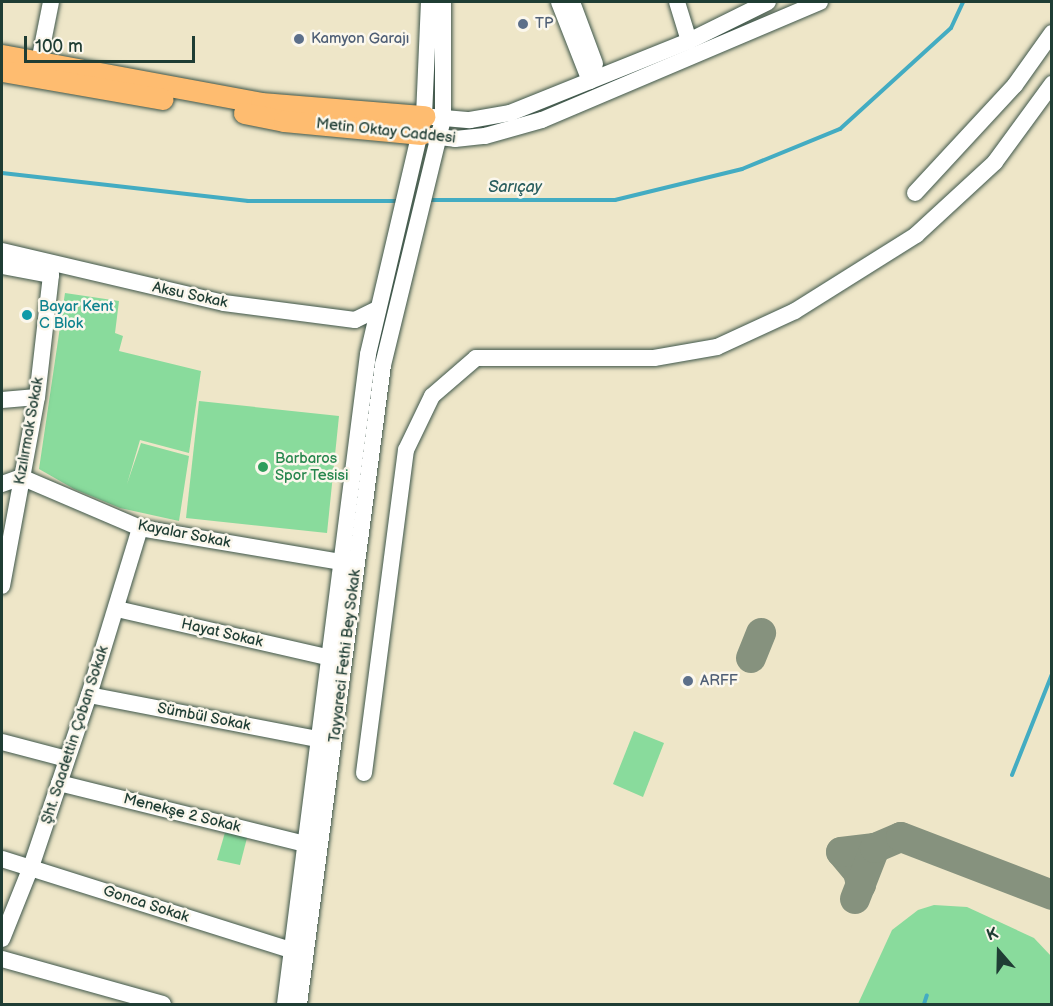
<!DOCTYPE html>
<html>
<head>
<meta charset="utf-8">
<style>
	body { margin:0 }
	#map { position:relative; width:1053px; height:1006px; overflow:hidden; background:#eee6c8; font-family:"Balsamiq Sans",sans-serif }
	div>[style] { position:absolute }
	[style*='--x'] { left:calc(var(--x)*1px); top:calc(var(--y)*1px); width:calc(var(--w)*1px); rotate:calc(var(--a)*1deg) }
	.green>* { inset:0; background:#89db9c }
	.stream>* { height:4px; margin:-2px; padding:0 2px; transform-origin:2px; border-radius:2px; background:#43acc2 }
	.taxiway>* { height:30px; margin:-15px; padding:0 15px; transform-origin:15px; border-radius:15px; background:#86927e }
	.roads { filter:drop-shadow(0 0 2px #3e564a) drop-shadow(0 0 2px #3e564a) }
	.minor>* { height:16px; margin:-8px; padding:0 8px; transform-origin:8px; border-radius:8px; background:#fff }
	.major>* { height:21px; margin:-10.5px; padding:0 10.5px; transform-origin:10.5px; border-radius:10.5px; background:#febc70 }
	.dots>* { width:16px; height:16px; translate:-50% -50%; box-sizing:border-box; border:3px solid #fbf7ec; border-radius:50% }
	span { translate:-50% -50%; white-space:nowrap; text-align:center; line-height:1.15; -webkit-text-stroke:5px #fbf7ec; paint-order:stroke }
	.service-label { font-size:15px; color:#4e5e75 }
	.left { translate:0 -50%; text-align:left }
	.street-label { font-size:15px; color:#1f3d34 }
	.culture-label { font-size:15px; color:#0d838f }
	.leisure-label { font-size:15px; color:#27864d }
	.water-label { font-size:16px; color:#2a5e5f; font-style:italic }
	.frame { position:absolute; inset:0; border:3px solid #1f3d34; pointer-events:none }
	.north { position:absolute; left:969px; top:922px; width:60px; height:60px; -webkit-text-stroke:4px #fbf7ec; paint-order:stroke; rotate:340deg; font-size:16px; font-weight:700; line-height:24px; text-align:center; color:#1f3d34 }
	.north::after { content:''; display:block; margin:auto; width:21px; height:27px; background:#1f3d34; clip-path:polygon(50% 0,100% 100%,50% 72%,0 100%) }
	.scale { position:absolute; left:24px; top:36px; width:171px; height:27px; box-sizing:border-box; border:3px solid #1f3d34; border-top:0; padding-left:8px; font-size:18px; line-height:21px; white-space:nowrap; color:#1f3d34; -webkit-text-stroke:4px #fbf7ec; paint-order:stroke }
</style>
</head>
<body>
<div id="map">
	<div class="green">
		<i style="clip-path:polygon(65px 293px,119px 301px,115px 333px,123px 336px,119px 351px,201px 371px,189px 453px,140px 440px,127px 484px,141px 443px,189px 456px,179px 521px,120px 508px,74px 489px,39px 469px)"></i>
		<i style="clip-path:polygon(199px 401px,339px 416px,327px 533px,186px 518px)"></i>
		<i style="clip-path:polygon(634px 731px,664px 743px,643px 797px,613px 784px)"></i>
		<i style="clip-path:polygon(226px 829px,248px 834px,240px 865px,217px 860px)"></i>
		<i style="clip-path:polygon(934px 905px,967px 907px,1034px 938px,1051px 956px,1051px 1004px,858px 1004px,892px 930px,918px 910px)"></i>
	</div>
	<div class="stream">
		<i style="--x:2;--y:173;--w:248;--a:6.5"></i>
		<i style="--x:248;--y:201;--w:152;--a:0"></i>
		<i style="--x:429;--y:200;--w:186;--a:0"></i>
		<i style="--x:615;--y:200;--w:131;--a:-13.7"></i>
		<i style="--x:742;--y:169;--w:106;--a:-22.2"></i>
		<i style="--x:840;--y:129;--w:150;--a:-42.3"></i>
		<i style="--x:951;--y:28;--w:29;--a:-65"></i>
		<i style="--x:1012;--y:775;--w:109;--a:-68.4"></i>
		<i style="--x:924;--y:1004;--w:9;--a:-72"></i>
	</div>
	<div class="taxiway">
		<i style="--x:751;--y:658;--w:27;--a:-68"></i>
		<i style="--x:861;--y:885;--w:13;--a:-103"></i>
		<i style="--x:858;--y:872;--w:26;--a:-130"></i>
		<i style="--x:841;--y:852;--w:34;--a:-7"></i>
		<i style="--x:855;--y:899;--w:55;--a:-68.6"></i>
		<i style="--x:875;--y:848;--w:28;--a:-23"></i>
		<i style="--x:901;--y:837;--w:162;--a:21"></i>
	</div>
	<div class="roads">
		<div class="minor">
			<i style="--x:559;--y:2;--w:85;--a:68.6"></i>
			<i style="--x:572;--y:2;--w:66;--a:69.6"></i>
			<i style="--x:677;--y:2;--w:41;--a:72.9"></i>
			<i style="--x:39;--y:62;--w:61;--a:-78.7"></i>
			<i style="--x:433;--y:117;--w:37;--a:5"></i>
			<i style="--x:470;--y:120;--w:41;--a:-9.9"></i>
			<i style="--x:510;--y:113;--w:193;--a:-21.9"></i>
			<i style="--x:689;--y:41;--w:88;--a:-26.3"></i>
			<i style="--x:431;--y:136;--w:24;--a:7"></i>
			<i style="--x:455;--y:139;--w:30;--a:-6"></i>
			<i style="--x:485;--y:136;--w:59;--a:-15.7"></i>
			<i style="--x:542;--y:120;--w:302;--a:-23"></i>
			<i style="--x:915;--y:193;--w:147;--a:-47.2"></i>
			<i style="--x:1015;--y:85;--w:64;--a:-54.6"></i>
			<i style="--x:2;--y:251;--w:228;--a:13.2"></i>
			<i style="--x:224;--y:303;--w:132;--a:7.4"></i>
			<i style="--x:355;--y:320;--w:25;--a:-26"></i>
			<i style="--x:2;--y:266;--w:50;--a:10.4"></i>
			<i style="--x:51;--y:275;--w:123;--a:96.5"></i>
			<i style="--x:37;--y:397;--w:192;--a:100.5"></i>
			<i style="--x:2;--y:400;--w:35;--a:-5"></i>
			<i style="--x:2;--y:484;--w:20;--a:-20"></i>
			<i style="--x:21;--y:477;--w:129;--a:23.2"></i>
			<i style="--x:140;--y:528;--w:203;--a:9.6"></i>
			<i style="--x:117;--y:609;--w:215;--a:12.9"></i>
			<i style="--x:89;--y:695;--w:233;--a:10.9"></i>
			<i style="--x:2;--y:742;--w:67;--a:14.7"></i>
			<i style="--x:364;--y:773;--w:326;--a:-82.6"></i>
			<i style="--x:406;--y:450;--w:60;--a:-64.3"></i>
			<i style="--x:432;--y:396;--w:58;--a:-40.8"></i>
			<i style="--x:476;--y:358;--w:178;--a:0"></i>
			<i style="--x:654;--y:358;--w:64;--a:-9.9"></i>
			<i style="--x:717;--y:347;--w:86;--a:-24.8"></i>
			<i style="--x:795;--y:311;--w:143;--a:-32.1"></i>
			<i style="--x:916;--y:235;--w:108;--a:-42.7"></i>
			<i style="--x:995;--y:162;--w:97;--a:-53.8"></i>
			<i style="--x:59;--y:783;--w:263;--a:13.9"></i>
			<i style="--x:2;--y:859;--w:303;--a:17.5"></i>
			<i style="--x:2;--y:939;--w:78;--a:-68.1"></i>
			<i style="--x:31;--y:867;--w:182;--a:-71.4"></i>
			<i style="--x:89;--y:695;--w:175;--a:-73"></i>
			<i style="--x:2;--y:959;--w:167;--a:15.6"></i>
			<i style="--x:285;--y:1004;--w:655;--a:-82.72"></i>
			<i style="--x:368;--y:354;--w:244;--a:-76.8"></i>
			<i style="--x:424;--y:116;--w:114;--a:-87.5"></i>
			<i style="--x:299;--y:1004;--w:644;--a:-82.51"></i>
			<i style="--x:383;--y:365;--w:253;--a:-76.3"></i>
			<i style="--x:443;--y:119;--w:117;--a:-90"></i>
		</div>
		<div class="major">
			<i style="--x:2;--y:55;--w:263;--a:10.5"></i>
			<i style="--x:261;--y:103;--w:164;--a:4.6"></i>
			<i style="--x:2;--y:71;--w:163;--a:9.9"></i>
			<i style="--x:244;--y:113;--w:41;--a:11.3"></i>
			<i style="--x:284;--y:121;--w:138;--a:5.4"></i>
		</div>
	</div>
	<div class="dots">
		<i style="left:523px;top:24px;background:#5c6f8a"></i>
		<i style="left:299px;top:39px;background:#5c6f8a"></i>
		<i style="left:27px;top:315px;background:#0f9aa8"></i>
		<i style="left:263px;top:467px;background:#2e9e5b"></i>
		<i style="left:688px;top:681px;background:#5c6f8a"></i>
	</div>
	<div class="service-label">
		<span class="left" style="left:535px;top:24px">TP</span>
		<span class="left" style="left:311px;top:39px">Kamyon Garajı</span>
		<span class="left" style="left:700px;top:681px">ARFF</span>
	</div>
	<div class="street-label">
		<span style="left:386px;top:131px;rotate:6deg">Metin Oktay Caddesi</span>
		<span style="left:190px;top:295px;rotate:12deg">Aksu Sokak</span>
		<span style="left:29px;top:431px;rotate:-80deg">Kızılırmak Sokak</span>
		<span style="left:184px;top:534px;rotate:11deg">Kayalar Sokak</span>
		<span style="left:222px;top:633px;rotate:13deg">Hayat Sokak</span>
		<span style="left:345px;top:656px;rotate:-83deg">Tayyareci Fethi Bey Sokak</span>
		<span style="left:204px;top:717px;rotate:11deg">Sümbül Sokak</span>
		<span style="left:75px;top:735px;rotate:-72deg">Şht. Saadettin Çoban Sokak</span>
		<span style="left:182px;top:813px;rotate:14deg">Menekşe 2 Sokak</span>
		<span style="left:146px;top:904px;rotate:18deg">Gonca Sokak</span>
	</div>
	<div class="culture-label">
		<span class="left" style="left:39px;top:315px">Bayar Kent<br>C Blok</span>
	</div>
	<div class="leisure-label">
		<span class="left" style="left:275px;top:467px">Barbaros<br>Spor Tesisi</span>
	</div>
	<div class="water-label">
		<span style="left:515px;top:188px">Sarıçay</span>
	</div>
	<div class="frame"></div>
	<div class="north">K</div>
	<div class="scale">100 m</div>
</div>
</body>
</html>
